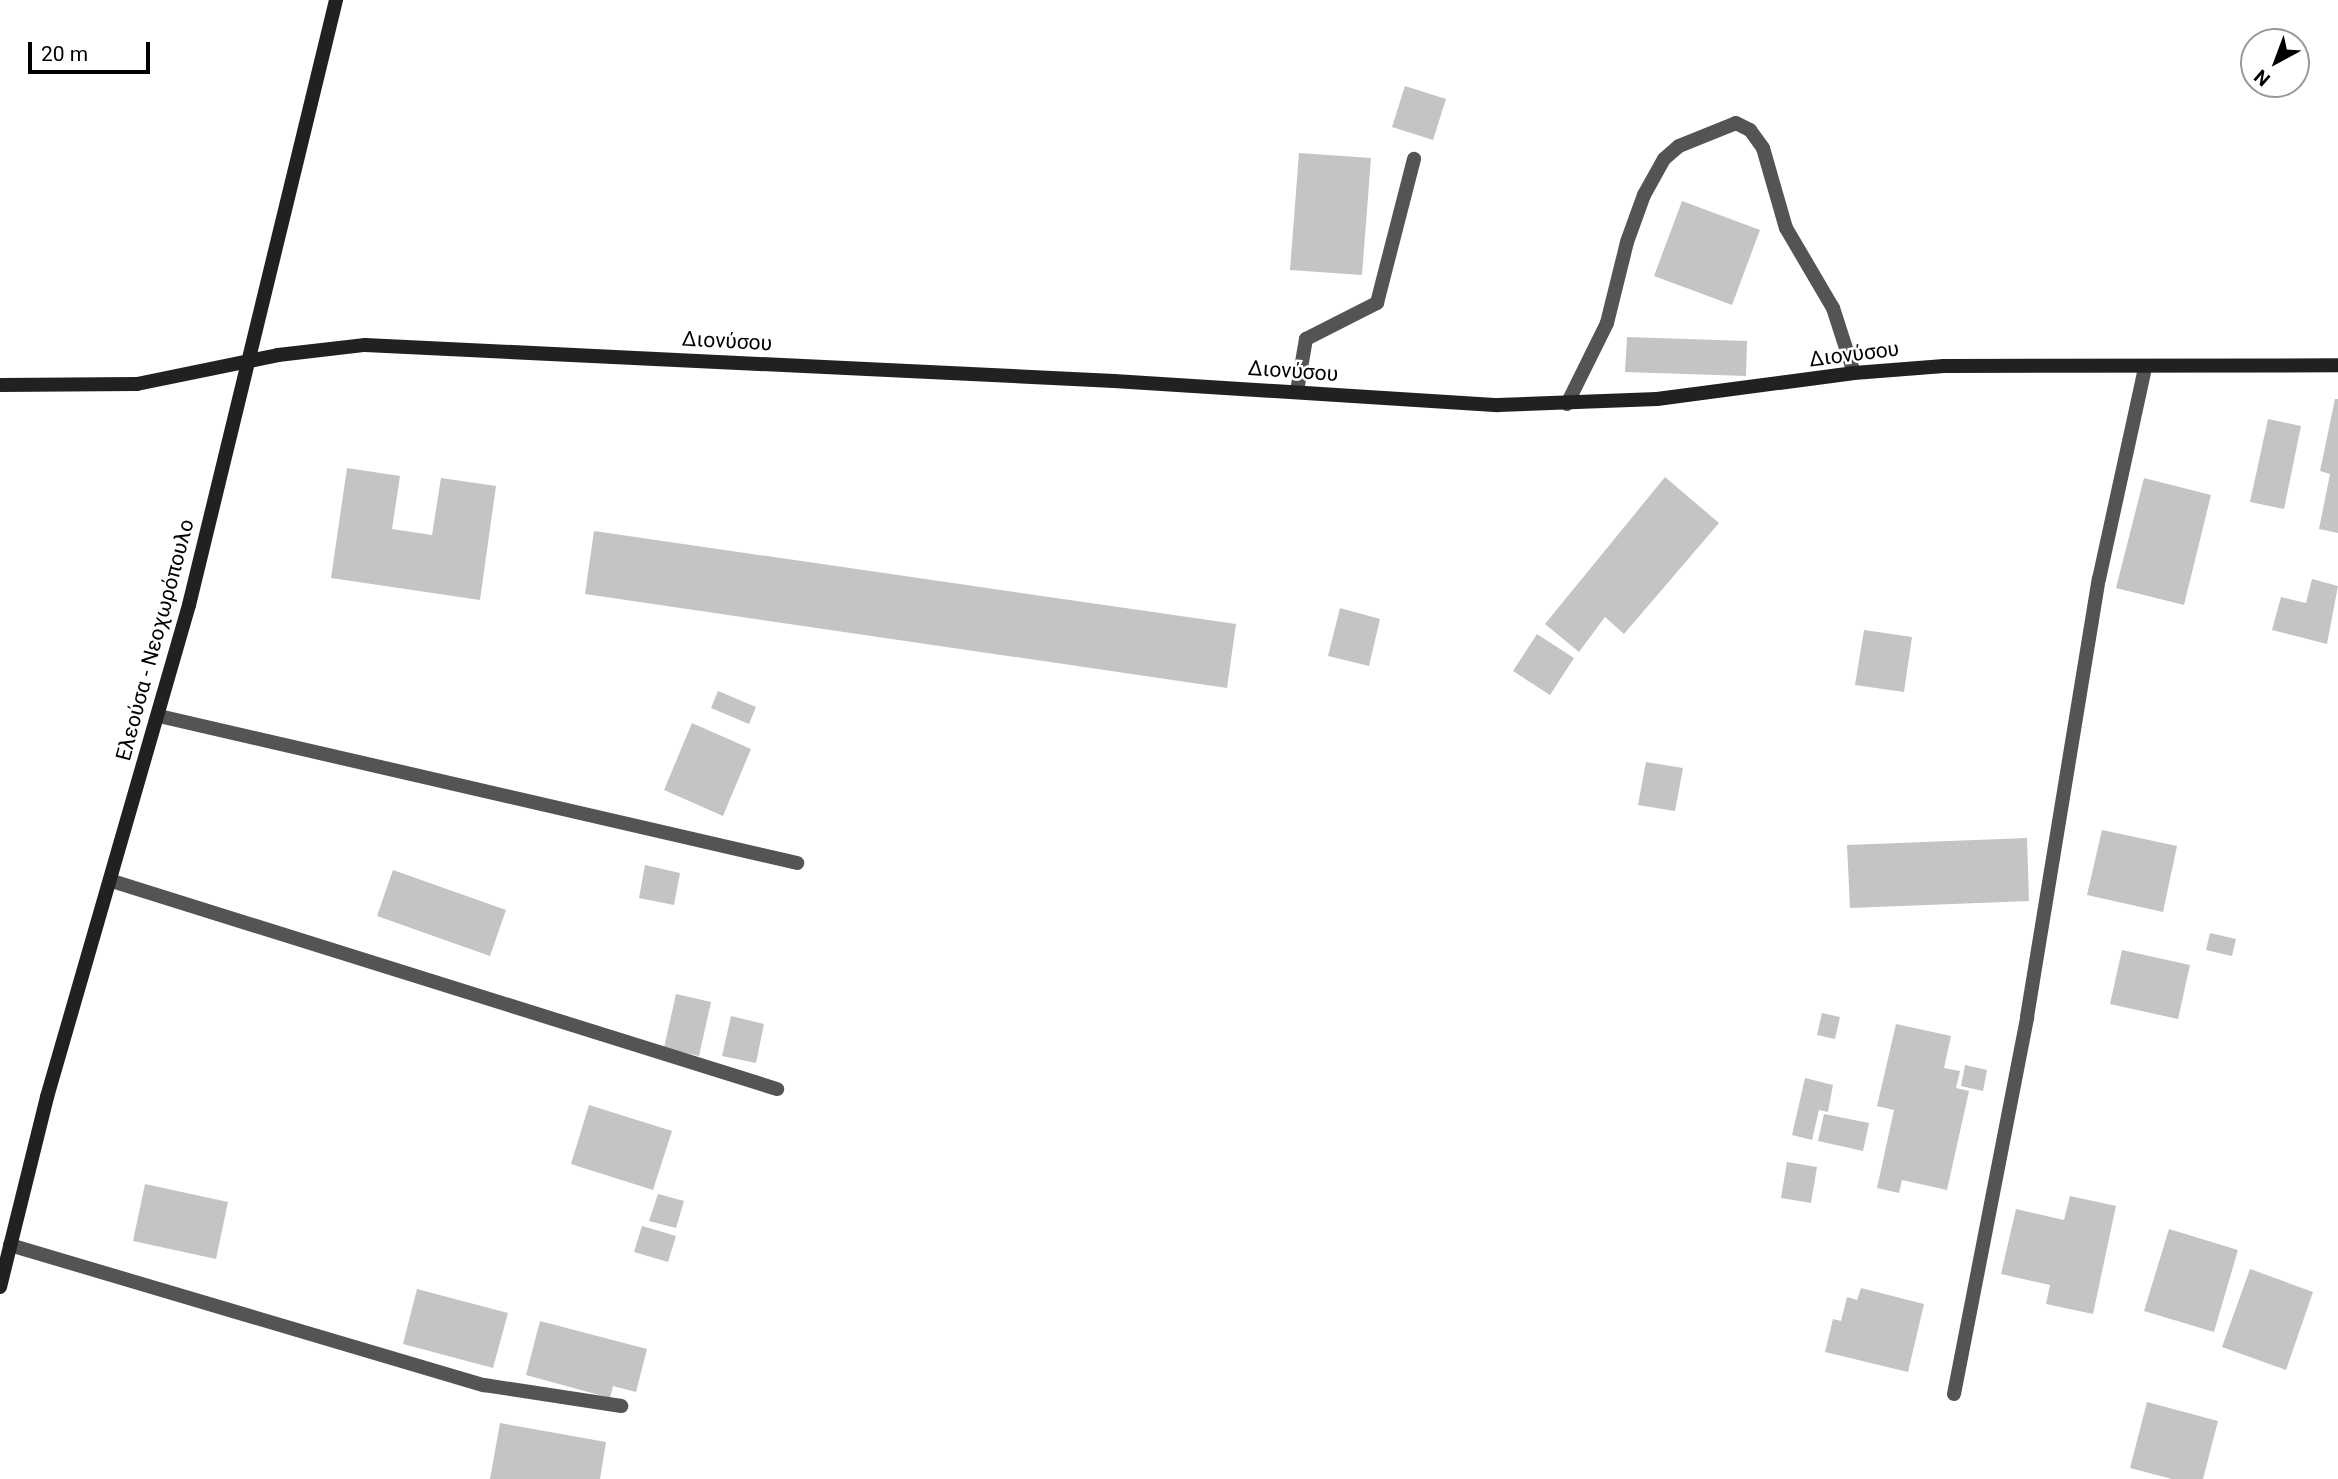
<!DOCTYPE html>
<html>
<head>
<meta charset="utf-8">
<style>
	body { margin:0 }
	#map { position:relative; width:2338px; height:1479px; overflow:hidden; background:#fff; font-family:Roboto,sans-serif }
	div>[style] { position:absolute }
	[style*='--x'] { left:calc(var(--x)*1px); top:calc(var(--y)*1px); width:calc(var(--w)*1px); rotate:calc(var(--a)*1deg) }
	.building>* { inset:0; background:#c4c4c4 }
	.lane>* { height:14px; margin:-7px; padding:0 7px; transform-origin:7px; border-radius:7px; background:#545454 }
	.street>* { height:14px; margin:-7px; padding:0 7px; transform-origin:7px; border-radius:7px; background:#545454 }
	.secondary>* { height:14px; margin:-7px; padding:0 7px; transform-origin:7px; border-radius:7px; background:#212121 }
	span { translate:-50% -50%; white-space:nowrap; text-align:center; line-height:1.15; -webkit-text-stroke:5px #fff; paint-order:stroke }
	.street-label { font-size:21px; color:#000 }
	.north { position:absolute; left:2240px; top:28px; width:70px; height:70px; box-sizing:border-box; background:#fff; border:2px solid #999; border-radius:50%; rotate:221deg; font-size:19px; font-weight:700; line-height:28px; text-align:center; color:#000 }
	.north::after { content:''; display:block; margin:auto; width:24px; height:32px; background:#000; clip-path:polygon(50% 0,100% 100%,50% 72%,0 100%) }
	.scale { position:absolute; left:28px; top:42px; width:122px; height:32px; box-sizing:border-box; border:4px solid #000; border-top:0; padding-left:9px; font-size:21px; line-height:24px; white-space:nowrap; color:#000; -webkit-text-stroke:5px #fff; paint-order:stroke }
</style>
</head>
<body>
<div id="map">
	<div class="building">
		<i style="clip-path:polygon(1405px 86px,1446px 99px,1433px 140px,1392px 127px)"></i>
		<i style="clip-path:polygon(1299px 153px,1371px 158px,1362px 275px,1290px 270px)"></i>
		<i style="clip-path:polygon(1682px 201px,1760px 230px,1732px 305px,1654px 276px)"></i>
		<i style="clip-path:polygon(1627px 337px,1747px 341px,1746px 376px,1625px 372px)"></i>
		<i style="clip-path:polygon(2335px 399px,2338px 399px,2338px 533px,2319px 529px,2330px 474px,2320px 471px)"></i>
		<i style="clip-path:polygon(2268px 419px,2301px 426px,2284px 509px,2250px 502px)"></i>
		<i style="clip-path:polygon(347px 468px,400px 476px,392px 529px,432px 535px,441px 478px,496px 486px,480px 600px,331px 578px)"></i>
		<i style="clip-path:polygon(1665px 477px,1719px 523px,1624px 634px,1605px 617px,1579px 652px,1545px 624px)"></i>
		<i style="clip-path:polygon(2144px 478px,2211px 495px,2184px 605px,2116px 588px)"></i>
		<i style="clip-path:polygon(594px 531px,1236px 624px,1227px 688px,585px 594px)"></i>
		<i style="clip-path:polygon(2312px 579px,2338px 586px,2327px 644px,2272px 630px,2281px 597px,2306px 603px)"></i>
		<i style="clip-path:polygon(1340px 608px,1380px 619px,1369px 666px,1328px 656px)"></i>
		<i style="clip-path:polygon(1864px 630px,1912px 637px,1904px 692px,1855px 685px)"></i>
		<i style="clip-path:polygon(1537px 634px,1574px 658px,1550px 695px,1513px 671px)"></i>
		<i style="clip-path:polygon(718px 691px,756px 707px,749px 724px,711px 708px)"></i>
		<i style="clip-path:polygon(692px 723px,751px 749px,723px 816px,664px 790px)"></i>
		<i style="clip-path:polygon(1646px 762px,1683px 768px,1675px 811px,1638px 805px)"></i>
		<i style="clip-path:polygon(2102px 830px,2177px 846px,2163px 912px,2087px 895px)"></i>
		<i style="clip-path:polygon(2027px 838px,2029px 901px,1850px 908px,1847px 845px)"></i>
		<i style="clip-path:polygon(645px 865px,680px 873px,674px 905px,639px 898px)"></i>
		<i style="clip-path:polygon(393px 870px,506px 910px,490px 956px,377px 916px)"></i>
		<i style="clip-path:polygon(2210px 933px,2236px 939px,2232px 956px,2206px 950px)"></i>
		<i style="clip-path:polygon(2122px 950px,2190px 965px,2178px 1019px,2110px 1004px)"></i>
		<i style="clip-path:polygon(676px 994px,711px 1002px,699px 1056px,664px 1048px)"></i>
		<i style="clip-path:polygon(1822px 1013px,1840px 1017px,1835px 1039px,1817px 1035px)"></i>
		<i style="clip-path:polygon(731px 1016px,764px 1024px,756px 1063px,722px 1056px)"></i>
		<i style="clip-path:polygon(1896px 1024px,1951px 1036px,1944px 1068px,1960px 1071px,1956px 1088px,1969px 1091px,1947px 1190px,1902px 1180px,1899px 1193px,1877px 1188px,1894px 1110px,1877px 1106px)"></i>
		<i style="clip-path:polygon(1965px 1065px,1987px 1070px,1983px 1091px,1961px 1086px)"></i>
		<i style="clip-path:polygon(1805px 1078px,1833px 1085px,1828px 1112px,1819px 1110px,1812px 1140px,1792px 1135px)"></i>
		<i style="clip-path:polygon(589px 1105px,672px 1131px,653px 1190px,571px 1164px)"></i>
		<i style="clip-path:polygon(1824px 1114px,1869px 1123px,1863px 1151px,1818px 1141px)"></i>
		<i style="clip-path:polygon(1787px 1162px,1817px 1167px,1811px 1203px,1781px 1198px)"></i>
		<i style="clip-path:polygon(145px 1184px,228px 1202px,216px 1259px,133px 1241px)"></i>
		<i style="clip-path:polygon(658px 1194px,684px 1201px,676px 1228px,649px 1221px)"></i>
		<i style="clip-path:polygon(2070px 1196px,2116px 1206px,2093px 1314px,2046px 1304px,2050px 1285px,2001px 1274px,2016px 1209px,2064px 1220px)"></i>
		<i style="clip-path:polygon(642px 1226px,676px 1236px,668px 1262px,634px 1252px)"></i>
		<i style="clip-path:polygon(2169px 1229px,2238px 1250px,2214px 1332px,2144px 1311px)"></i>
		<i style="clip-path:polygon(2250px 1269px,2313px 1292px,2286px 1370px,2222px 1347px)"></i>
		<i style="clip-path:polygon(1861px 1288px,1924px 1304px,1908px 1372px,1825px 1352px,1833px 1319px,1841px 1321px,1847px 1297px,1857px 1300px)"></i>
		<i style="clip-path:polygon(417px 1289px,508px 1313px,493px 1368px,403px 1344px)"></i>
		<i style="clip-path:polygon(540px 1321px,647px 1349px,636px 1392px,613px 1386px,610px 1398px,526px 1375px)"></i>
		<i style="clip-path:polygon(2147px 1402px,2218px 1421px,2203px 1479px,2172px 1479px,2130px 1468px)"></i>
		<i style="clip-path:polygon(500px 1423px,606px 1442px,600px 1479px,490px 1479px)"></i>
	</div>
	<div class="lane">
		<i style="--x:1297;--y:391;--w:53;--a:-80.2"></i>
		<i style="--x:1306;--y:339;--w:80;--a:-26.9"></i>
		<i style="--x:1377;--y:303;--w:149;--a:-75.6"></i>
	</div>
	<div class="street">
		<i style="--x:1567;--y:404;--w:90;--a:-63.7"></i>
		<i style="--x:1607;--y:323;--w:83;--a:-76.1"></i>
		<i style="--x:1627;--y:242;--w:50;--a:-70.1"></i>
		<i style="--x:1644;--y:195;--w:41;--a:-60.9"></i>
		<i style="--x:1664;--y:159;--w:20;--a:-41"></i>
		<i style="--x:1679;--y:146;--w:61;--a:-22"></i>
		<i style="--x:1736;--y:123;--w:16;--a:27"></i>
		<i style="--x:1750;--y:130;--w:22;--a:54"></i>
		<i style="--x:1763;--y:148;--w:83;--a:74"></i>
		<i style="--x:1786;--y:228;--w:93;--a:59.6"></i>
		<i style="--x:1833;--y:308;--w:68;--a:72.1"></i>
		<i style="--x:159;--y:716;--w:655;--a:12.97"></i>
		<i style="--x:112;--y:881;--w:697;--a:17.37"></i>
		<i style="--x:10;--y:1245;--w:494;--a:16.5"></i>
		<i style="--x:484;--y:1385;--w:139;--a:8.7"></i>
		<i style="--x:1954;--y:1394;--w:384;--a:-79"></i>
		<i style="--x:2027;--y:1017;--w:444;--a:-80.7"></i>
		<i style="--x:2099;--y:579;--w:216;--a:-77.7"></i>
	</div>
	<div class="secondary">
		<i style="--x:0;--y:385;--w:137;--a:-0.4"></i>
		<i style="--x:137;--y:384;--w:144;--a:-11.6"></i>
		<i style="--x:278;--y:355;--w:88;--a:-6.6"></i>
		<i style="--x:365;--y:345;--w:750;--a:2.75"></i>
		<i style="--x:1114;--y:381;--w:385;--a:3.6"></i>
		<i style="--x:1498;--y:405;--w:159;--a:-2.2"></i>
		<i style="--x:1657;--y:399;--w:199;--a:-7.5"></i>
		<i style="--x:1854;--y:373;--w:90;--a:-4.4"></i>
		<i style="--x:1944;--y:366;--w:394;--a:-0.1"></i>
		<i style="--x:0;--y:1287;--w:196;--a:-76.1"></i>
		<i style="--x:47;--y:1097;--w:512;--a:-73.9"></i>
		<i style="--x:189;--y:605;--w:623;--a:-76.34"></i>
	</div>
	<div class="street-label">
		<span style="left:727px;top:341px;rotate:3deg">Διονύσου</span>
		<span style="left:1854px;top:354px;rotate:-7deg">Διονύσου</span>
		<span style="left:1293px;top:371px;rotate:4deg">Διονύσου</span>
		<span style="left:155px;top:640px;rotate:-75deg">Ελεούσα - Νεοχωρόπουλο</span>
	</div>
	<div class="north">N</div>
	<div class="scale">20 m</div>
</div>
</body>
</html>
